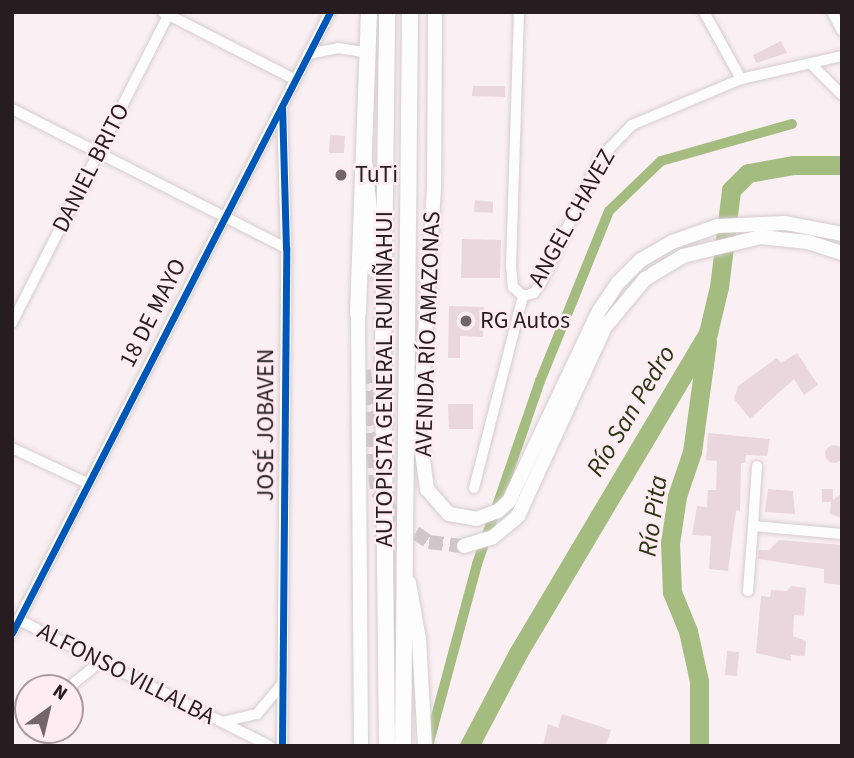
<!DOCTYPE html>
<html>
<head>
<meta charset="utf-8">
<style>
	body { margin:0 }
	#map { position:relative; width:854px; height:758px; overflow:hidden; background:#faf0f3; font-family:"Source Sans 3",sans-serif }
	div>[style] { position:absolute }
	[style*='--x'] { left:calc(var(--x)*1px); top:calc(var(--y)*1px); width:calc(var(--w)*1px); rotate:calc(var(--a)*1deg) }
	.canal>* { height:10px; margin:-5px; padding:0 5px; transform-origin:5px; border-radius:5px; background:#a5bc80 }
	.river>* { height:19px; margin:-9.5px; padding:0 9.5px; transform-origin:9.5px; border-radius:9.5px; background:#a5bc80 }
	.building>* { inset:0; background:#ead6dd }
	.round { border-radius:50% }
	.secondary-tunnel>* { height:14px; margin-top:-7px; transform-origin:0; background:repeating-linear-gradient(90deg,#d0c6c9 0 14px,transparent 0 21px) }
	.roads { filter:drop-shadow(0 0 2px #d6cccf) drop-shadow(0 0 2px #d6cccf) }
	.minor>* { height:10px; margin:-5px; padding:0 5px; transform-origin:5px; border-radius:5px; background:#fefdfd }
	.secondary>* { height:14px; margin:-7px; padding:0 7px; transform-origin:7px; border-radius:7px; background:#fefdfd }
	.primary>* { height:16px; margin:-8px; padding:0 8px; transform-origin:8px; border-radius:8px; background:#fefdfd }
	.trunk>* { height:16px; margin:-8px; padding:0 8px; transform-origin:8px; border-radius:8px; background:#fefdfd }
	.cycleway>* { height:7px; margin:-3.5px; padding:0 3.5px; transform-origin:3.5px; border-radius:3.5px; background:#0057b8 }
	.dots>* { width:19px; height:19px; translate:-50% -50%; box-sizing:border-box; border:4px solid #feecf2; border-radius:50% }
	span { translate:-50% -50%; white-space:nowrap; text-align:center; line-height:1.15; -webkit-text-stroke:5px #feecf2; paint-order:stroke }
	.street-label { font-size:24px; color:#271d21 }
	.poi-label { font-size:24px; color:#271d21 }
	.left { translate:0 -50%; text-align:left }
	.water-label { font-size:26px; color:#283612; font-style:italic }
	.frame { position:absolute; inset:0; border:14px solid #271d21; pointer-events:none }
	.north { position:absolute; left:14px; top:674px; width:70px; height:70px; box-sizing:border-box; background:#feecf2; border:2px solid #a8999e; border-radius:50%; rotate:34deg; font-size:19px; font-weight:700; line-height:28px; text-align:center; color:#271d21 }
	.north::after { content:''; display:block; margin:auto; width:24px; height:32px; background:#71676a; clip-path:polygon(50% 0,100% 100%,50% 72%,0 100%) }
</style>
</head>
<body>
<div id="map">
	<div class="canal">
		<i style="--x:428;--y:746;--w:188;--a:-74.9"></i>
		<i style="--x:477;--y:564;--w:194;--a:-71"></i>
		<i style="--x:540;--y:381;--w:183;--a:-67.9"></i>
		<i style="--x:609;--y:211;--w:72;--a:-43.9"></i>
		<i style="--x:661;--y:161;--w:136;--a:-15.8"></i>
	</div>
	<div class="river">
		<i style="--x:469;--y:746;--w:105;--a:-62.2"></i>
		<i style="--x:518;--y:653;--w:372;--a:-59.3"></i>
		<i style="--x:708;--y:333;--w:47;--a:-76.6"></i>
		<i style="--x:719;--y:287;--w:98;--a:-82.9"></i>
		<i style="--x:731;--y:190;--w:24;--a:-45"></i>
		<i style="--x:748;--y:173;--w:47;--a:-9.9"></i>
		<i style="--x:794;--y:165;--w:48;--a:0"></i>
		<i style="--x:699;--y:746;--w:65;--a:-90"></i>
		<i style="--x:699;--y:681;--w:51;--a:-102.4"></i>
		<i style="--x:688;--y:631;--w:42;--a:-112.3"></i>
		<i style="--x:672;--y:592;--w:49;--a:-92.3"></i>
		<i style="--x:670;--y:543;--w:48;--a:-81.5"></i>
		<i style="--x:677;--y:496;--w:46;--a:-71.2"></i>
		<i style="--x:692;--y:452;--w:111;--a:-82.2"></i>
	</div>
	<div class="building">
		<i style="clip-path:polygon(781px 41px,787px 53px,756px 63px,753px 55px)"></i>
		<i style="clip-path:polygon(473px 86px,505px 86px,505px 97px,472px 96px)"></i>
		<i style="clip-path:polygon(330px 135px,345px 136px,344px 153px,329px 153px)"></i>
		<i style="clip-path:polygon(475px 200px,493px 202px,493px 213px,474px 212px)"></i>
		<i style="clip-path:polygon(462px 239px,501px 240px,500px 278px,461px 278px)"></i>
		<i style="clip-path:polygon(449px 306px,484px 307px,483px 337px,460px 336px,460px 358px,448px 358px)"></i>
		<i style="clip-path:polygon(797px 353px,818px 385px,804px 395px,794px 379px,750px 419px,734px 399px,738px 386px,777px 358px,781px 363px)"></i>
		<i style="clip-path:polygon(448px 404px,473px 404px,473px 429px,449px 429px)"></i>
		<i style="clip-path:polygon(708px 433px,770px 439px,767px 456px,746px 455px,745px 463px,741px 463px,740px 511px,736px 510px,728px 571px,709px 569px,711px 536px,692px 535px,697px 506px,707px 507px,708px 490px,716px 490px,717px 461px,706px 460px)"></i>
		<i class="round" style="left:825px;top:445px;width:18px;height:18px"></i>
		<i style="clip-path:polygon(768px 489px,793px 491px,795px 514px,765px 512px)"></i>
		<i style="clip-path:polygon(822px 489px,833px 489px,833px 500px,842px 493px,842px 518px,830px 514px,831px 502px,822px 502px)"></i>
		<i style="clip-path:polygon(779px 540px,842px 545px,842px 585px,824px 583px,824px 569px,758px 559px,759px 550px,769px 550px)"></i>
		<i style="clip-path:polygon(791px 586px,806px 588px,804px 616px,794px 615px,793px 636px,806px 641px,805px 656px,791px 655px,791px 661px,756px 653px,761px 596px,770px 597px,771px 590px,787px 591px)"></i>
		<i style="clip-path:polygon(727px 651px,739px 652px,737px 676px,725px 675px)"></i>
		<i style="clip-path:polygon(562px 714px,611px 730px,605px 746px,543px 746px,548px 724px,558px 728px)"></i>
	</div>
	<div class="secondary-tunnel">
		<i style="--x:364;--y:370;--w:122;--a:83.9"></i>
		<i style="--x:377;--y:491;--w:37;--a:55"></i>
		<i style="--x:398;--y:521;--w:37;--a:34"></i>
		<i style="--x:429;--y:542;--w:35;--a:7"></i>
	</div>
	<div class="roads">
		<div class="minor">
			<i style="--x:163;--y:12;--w:147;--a:27.1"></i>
			<i style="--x:519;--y:12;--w:254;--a:91.8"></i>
			<i style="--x:511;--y:266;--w:21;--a:85"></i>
			<i style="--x:513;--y:287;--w:13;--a:42"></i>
			<i style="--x:704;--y:12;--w:77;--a:61.1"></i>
			<i style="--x:832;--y:12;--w:21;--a:62"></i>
			<i style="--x:308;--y:54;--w:31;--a:-11"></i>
			<i style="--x:338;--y:48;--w:30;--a:9"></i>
			<i style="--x:812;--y:65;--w:42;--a:45"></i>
			<i style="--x:12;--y:109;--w:307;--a:26.9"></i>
			<i style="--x:523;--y:296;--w:11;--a:-15"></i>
			<i style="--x:534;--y:293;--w:14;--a:-56"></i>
			<i style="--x:542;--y:281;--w:137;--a:-64.6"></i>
			<i style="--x:601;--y:157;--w:45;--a:-45.9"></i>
			<i style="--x:632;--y:125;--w:118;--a:-22.9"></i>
			<i style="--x:741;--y:79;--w:104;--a:-12.8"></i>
			<i style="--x:12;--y:323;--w:349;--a:-63.1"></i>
			<i style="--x:12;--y:448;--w:83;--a:25"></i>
			<i style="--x:474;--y:488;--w:198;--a:-75.7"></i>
			<i style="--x:753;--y:526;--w:60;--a:-86.2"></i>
			<i style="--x:748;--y:591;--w:65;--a:-85.6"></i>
			<i style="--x:753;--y:526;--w:89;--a:5.1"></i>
			<i style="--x:19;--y:620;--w:281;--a:26.7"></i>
			<i style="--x:12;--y:633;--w:698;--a:-62.88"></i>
			<i style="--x:68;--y:688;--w:43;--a:-39.3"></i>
			<i style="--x:27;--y:721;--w:1;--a:-45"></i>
			<i style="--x:222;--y:722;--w:36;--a:-13"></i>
			<i style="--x:257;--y:714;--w:39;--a:-50"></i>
			<i style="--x:282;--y:746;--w:498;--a:-89.5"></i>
			<i style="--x:286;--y:248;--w:143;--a:-91.6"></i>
		</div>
		<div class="secondary">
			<i style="--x:435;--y:12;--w:176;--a:90.3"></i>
			<i style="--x:434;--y:188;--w:242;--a:93.5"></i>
			<i style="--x:419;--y:430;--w:60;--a:82.3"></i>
			<i style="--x:427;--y:489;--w:33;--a:49"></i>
			<i style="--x:449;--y:514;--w:27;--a:10"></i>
			<i style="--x:476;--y:519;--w:23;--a:-20"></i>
			<i style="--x:498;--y:511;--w:15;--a:-42"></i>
			<i style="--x:509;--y:501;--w:210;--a:-64.7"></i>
			<i style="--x:599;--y:311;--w:34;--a:-56"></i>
			<i style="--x:618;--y:283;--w:33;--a:-45"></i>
			<i style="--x:641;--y:260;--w:36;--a:-30"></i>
			<i style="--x:672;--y:242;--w:49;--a:-19.2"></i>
			<i style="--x:718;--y:226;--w:67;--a:-2.6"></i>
			<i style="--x:785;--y:223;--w:58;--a:10.9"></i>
			<i style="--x:358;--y:313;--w:433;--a:89.6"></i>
			<i style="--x:464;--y:546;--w:30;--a:-17"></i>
			<i style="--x:493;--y:537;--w:33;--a:-40"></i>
			<i style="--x:518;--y:516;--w:208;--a:-65.3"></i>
			<i style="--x:605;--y:327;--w:62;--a:-50.2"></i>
			<i style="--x:645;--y:279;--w:44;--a:-31.2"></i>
			<i style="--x:683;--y:256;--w:80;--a:-13.7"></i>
			<i style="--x:761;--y:237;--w:47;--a:6.1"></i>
			<i style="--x:808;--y:242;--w:36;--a:18"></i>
			<i style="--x:409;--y:583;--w:57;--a:79.9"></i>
			<i style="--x:419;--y:639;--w:107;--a:86.8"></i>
		</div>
		<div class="primary">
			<i style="--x:358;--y:313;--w:301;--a:-87.9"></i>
		</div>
		<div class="trunk">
			<i style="--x:364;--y:161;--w:109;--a:84.2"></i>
			<i style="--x:387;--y:746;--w:394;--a:-90.6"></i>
			<i style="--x:383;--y:352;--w:340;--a:-89.3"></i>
			<i style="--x:403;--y:746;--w:734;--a:-89.45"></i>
		</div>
	</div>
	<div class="cycleway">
		<i style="--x:12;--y:633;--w:698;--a:-62.88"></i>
		<i style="--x:282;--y:746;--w:498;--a:-89.5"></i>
		<i style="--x:286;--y:248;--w:140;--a:-91.6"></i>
	</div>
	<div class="dots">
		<i style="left:341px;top:175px;background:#71676a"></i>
		<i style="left:466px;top:321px;background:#71676a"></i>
	</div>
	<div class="street-label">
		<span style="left:91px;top:168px;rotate:-63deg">DANIEL BRITO</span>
		<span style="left:572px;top:218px;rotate:-61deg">ANGEL CHAVEZ</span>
		<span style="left:153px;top:313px;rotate:-63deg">18 DE MAYO</span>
		<span style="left:428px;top:334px;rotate:-88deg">AVENIDA RÍO AMAZONAS</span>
		<span style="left:385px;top:379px;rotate:-90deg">AUTOPISTA GENERAL RUMIÑAHUI</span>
		<span style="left:266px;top:425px;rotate:-90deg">JOSÉ JOBAVEN</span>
		<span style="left:126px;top:674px;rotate:27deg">ALFONSO VILLALBA</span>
	</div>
	<div class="poi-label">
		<span class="left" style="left:355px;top:175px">TuTi</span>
		<span class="left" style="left:480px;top:321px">RG Autos</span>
	</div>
	<div class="water-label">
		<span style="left:631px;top:411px;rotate:-59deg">Río San Pedro</span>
		<span style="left:653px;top:516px;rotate:-82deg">Río Pita</span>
	</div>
	<div class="frame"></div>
	<div class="north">N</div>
</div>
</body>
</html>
